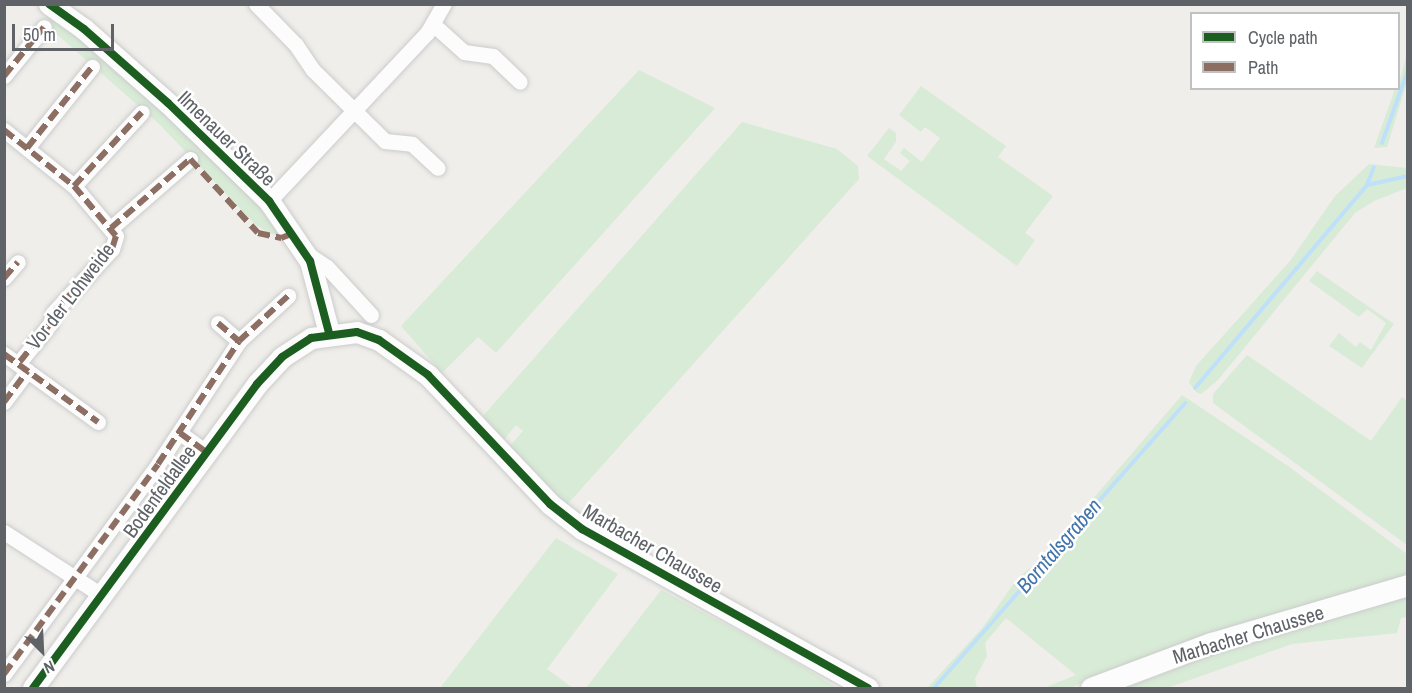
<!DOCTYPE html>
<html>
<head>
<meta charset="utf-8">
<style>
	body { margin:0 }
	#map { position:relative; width:1412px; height:693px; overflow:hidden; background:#efeeea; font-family:"Archivo Narrow",sans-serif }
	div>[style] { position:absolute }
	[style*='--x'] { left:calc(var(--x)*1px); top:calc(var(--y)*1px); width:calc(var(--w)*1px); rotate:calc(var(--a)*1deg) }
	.green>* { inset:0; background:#d8ebd6 }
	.stream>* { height:4px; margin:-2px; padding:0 2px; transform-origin:2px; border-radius:2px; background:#bfe0f9 }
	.roads { filter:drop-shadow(0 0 2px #cbcccc) drop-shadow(0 0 2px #cbcccc) }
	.street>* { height:15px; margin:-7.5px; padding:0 7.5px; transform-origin:7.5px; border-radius:7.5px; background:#fdfcfc }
	.secondary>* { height:21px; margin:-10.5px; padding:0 10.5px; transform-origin:10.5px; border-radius:10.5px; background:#fdfcfc }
	.quiet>* { height:6px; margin-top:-3px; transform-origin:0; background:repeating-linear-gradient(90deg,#8d6e63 0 12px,transparent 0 18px) }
	.cycleway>* { height:8px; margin:-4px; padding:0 4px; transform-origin:4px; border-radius:4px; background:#1b5e20 }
	span { translate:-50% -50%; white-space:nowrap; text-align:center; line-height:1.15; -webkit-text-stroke:5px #fff; paint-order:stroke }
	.street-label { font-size:20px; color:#5f6368 }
	.water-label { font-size:21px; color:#4174aa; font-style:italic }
	.frame { position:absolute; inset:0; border:6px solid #5f6368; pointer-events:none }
	.legend { position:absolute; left:1190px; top:12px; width:210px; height:78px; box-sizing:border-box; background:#fff; border:2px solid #bfc1c3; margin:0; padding:8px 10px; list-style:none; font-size:18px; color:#5f6368 }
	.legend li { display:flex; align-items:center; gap:12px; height:30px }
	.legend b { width:30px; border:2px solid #bfc1c3 }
	.north { position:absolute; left:12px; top:621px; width:60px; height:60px; -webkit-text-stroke:4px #fff; paint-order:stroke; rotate:156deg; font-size:16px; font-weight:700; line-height:24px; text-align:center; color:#5f6368 }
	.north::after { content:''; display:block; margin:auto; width:21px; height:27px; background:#5f6368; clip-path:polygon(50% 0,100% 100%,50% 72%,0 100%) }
	.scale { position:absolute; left:12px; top:24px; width:102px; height:27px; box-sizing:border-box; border:3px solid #5f6368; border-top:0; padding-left:8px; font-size:18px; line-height:21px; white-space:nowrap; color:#5f6368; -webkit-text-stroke:4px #fff; paint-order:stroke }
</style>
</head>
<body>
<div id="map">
	<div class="green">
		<i style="clip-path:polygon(51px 15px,203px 144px,285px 234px,271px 234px,256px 225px,158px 123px,45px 24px)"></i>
		<i style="clip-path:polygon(1407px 53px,1407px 82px,1387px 147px,1374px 148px,1395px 89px,1398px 88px)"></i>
		<i style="clip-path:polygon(639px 70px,715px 108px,496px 353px,478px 337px,442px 373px,401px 326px)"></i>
		<i style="clip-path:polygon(921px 86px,1006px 146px,998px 157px,1053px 196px,1025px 233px,1035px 240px,1017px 266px,867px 156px,889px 128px,896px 133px,896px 142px,884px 159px,901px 171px,910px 161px,900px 153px,904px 148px,922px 162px,930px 151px,940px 138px,925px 127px,921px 132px,899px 115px)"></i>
		<i style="clip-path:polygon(742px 122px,837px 149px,858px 166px,859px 179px,565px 507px,509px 447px,523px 431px,516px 425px,504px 440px,483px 416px)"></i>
		<i style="clip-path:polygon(1369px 164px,1407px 168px,1407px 188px,1374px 201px,1355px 213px,1218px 380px,1201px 394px,1196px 392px,1189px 382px,1196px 366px,1290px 261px,1335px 196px)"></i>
		<i style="clip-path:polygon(1317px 271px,1394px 324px,1362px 368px,1329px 346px,1339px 333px,1356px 347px,1360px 342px,1371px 350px,1386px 323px,1367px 309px,1359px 317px,1309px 281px)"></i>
		<i style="clip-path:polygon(1247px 355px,1371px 441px,1402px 397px,1407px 401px,1407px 545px,1213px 403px,1213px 394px)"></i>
		<i style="clip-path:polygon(1182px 395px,1288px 466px,1407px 554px,1407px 573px,1391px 583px,1130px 664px,1070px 688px,1044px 688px,1076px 675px,1006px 618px,985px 643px,987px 656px,975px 679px,977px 688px,927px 688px,983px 627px,1017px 579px,1043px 557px)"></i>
		<i style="clip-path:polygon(556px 538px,618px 574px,547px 669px,573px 688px,440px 688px)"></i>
		<i style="clip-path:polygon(661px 590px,790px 659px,837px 688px,586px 688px)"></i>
		<i style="clip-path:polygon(1407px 594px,1407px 617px,1401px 618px,1397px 633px,1292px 644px,1167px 688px,1111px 688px,1152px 671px)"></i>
	</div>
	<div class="stream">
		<i style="--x:1382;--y:143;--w:77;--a:-70.4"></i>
		<i style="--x:1367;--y:185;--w:19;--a:-69"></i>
		<i style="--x:1195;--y:388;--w:266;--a:-49.7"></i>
		<i style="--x:1367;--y:185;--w:42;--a:-12.4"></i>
		<i style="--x:934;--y:688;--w:380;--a:-48.6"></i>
	</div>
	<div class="roads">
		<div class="street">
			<i style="--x:256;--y:4;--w:57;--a:45.7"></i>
			<i style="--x:296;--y:45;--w:30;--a:56"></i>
			<i style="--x:313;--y:70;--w:101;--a:44.6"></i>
			<i style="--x:385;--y:141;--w:27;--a:6"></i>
			<i style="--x:412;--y:144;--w:35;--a:43"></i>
			<i style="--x:434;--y:25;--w:40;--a:42"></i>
			<i style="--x:464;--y:52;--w:29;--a:8"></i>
			<i style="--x:493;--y:56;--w:37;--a:44"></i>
			<i style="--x:4;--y:76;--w:63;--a:-50.8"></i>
			<i style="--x:4;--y:130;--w:90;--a:38.7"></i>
			<i style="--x:74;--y:186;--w:65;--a:50"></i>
			<i style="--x:116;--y:236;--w:14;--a:107"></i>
			<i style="--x:112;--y:249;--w:87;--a:132.7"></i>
			<i style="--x:53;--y:313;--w:11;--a:105"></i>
			<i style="--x:50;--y:324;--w:51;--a:128.7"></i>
			<i style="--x:27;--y:148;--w:104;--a:-51.3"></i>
			<i style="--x:74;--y:186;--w:100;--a:-47.4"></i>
			<i style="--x:269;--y:201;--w:231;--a:-46.8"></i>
			<i style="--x:427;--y:33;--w:34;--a:-60"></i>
			<i style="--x:111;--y:228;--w:105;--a:-41.1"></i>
			<i style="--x:306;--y:253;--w:25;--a:34"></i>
			<i style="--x:327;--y:267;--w:65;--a:47.5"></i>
			<i style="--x:4;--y:278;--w:21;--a:-49"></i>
			<i style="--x:218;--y:323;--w:28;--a:41"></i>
			<i style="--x:4;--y:354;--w:116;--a:35.9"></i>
			<i style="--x:4;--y:402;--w:39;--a:-53"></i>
			<i style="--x:180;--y:433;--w:34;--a:36"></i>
			<i style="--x:4;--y:532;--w:118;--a:32.9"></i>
			<i style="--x:4;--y:674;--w:260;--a:-53.7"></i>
			<i style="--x:158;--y:464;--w:147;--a:-56.6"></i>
			<i style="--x:239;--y:341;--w:67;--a:-42.6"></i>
		</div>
		<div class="secondary">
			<i style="--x:49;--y:4;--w:43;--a:35.5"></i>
			<i style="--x:84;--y:29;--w:112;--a:41.4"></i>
			<i style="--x:168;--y:103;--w:141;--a:44.1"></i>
			<i style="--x:269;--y:201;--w:73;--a:55.7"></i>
			<i style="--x:310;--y:261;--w:74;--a:75.2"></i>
			<i style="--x:33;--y:688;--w:378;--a:-53.6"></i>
			<i style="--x:257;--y:384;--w:37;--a:-47"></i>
			<i style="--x:282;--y:357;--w:35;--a:-33"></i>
			<i style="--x:311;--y:338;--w:46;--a:-7.4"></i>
			<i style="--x:357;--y:332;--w:23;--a:20"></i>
			<i style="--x:379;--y:340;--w:60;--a:35.5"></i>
			<i style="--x:428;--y:375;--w:178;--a:46.6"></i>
			<i style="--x:550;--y:504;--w:41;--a:38"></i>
			<i style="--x:582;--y:529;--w:327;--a:29.1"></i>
			<i style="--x:1091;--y:688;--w:128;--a:-20.6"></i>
			<i style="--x:1211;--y:643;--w:205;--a:-16.4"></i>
		</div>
	</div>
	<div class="quiet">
		<i style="--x:4;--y:76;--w:63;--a:-50.8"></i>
		<i style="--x:4;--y:130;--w:90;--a:38.7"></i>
		<i style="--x:74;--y:186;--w:65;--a:50"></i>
		<i style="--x:116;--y:236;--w:14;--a:107"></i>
		<i style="--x:112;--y:249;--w:87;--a:132.7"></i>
		<i style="--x:53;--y:313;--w:11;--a:105"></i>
		<i style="--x:50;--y:324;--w:51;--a:128.7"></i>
		<i style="--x:27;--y:148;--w:104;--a:-51.3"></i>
		<i style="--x:74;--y:186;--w:100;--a:-47.4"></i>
		<i style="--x:111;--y:228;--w:105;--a:-41.1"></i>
		<i style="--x:190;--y:159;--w:100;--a:47.4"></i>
		<i style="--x:258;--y:233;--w:24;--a:12"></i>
		<i style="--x:281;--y:238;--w:14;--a:-21"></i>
		<i style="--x:4;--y:278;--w:21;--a:-49"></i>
		<i style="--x:218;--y:323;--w:28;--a:41"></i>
		<i style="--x:4;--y:354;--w:116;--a:35.9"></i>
		<i style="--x:4;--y:402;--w:39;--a:-53"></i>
		<i style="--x:180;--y:433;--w:34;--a:36"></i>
		<i style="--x:4;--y:674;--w:260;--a:-53.7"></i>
		<i style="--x:158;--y:464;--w:147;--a:-56.6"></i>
		<i style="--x:239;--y:341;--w:67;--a:-42.6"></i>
	</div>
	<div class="cycleway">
		<i style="--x:49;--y:4;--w:43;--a:35.5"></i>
		<i style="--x:84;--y:29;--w:112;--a:41.4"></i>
		<i style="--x:168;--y:103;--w:141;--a:44.1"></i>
		<i style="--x:269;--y:201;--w:73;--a:55.7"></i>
		<i style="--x:310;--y:261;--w:74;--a:75.2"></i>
		<i style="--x:33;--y:688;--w:378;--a:-53.6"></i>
		<i style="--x:257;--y:384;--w:37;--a:-47"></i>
		<i style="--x:282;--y:357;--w:35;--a:-33"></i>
		<i style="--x:311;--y:338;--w:46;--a:-7.4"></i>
		<i style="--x:357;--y:332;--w:23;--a:20"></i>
		<i style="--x:379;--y:340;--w:60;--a:35.5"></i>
		<i style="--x:428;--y:375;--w:178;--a:46.6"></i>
		<i style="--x:550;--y:504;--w:41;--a:38"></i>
		<i style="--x:582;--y:529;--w:327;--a:29.1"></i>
	</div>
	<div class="street-label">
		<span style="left:227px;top:138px;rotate:44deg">Ilmenauer Straße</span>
		<span style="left:70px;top:296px;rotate:-52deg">Vor der Lohweide</span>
		<span style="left:159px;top:491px;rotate:-54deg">Bodenfeldallee</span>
		<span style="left:653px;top:548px;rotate:30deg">Marbacher Chaussee</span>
		<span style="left:1248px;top:634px;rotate:-17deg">Marbacher Chaussee</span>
	</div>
	<div class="water-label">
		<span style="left:1059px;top:546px;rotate:-49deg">Borntalsgraben</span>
	</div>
	<div class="frame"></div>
	<ul class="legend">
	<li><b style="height:8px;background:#1b5e20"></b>Cycle path</li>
	<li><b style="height:8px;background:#8d6e63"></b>Path</li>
	</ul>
	<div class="north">N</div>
	<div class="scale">50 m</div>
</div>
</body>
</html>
